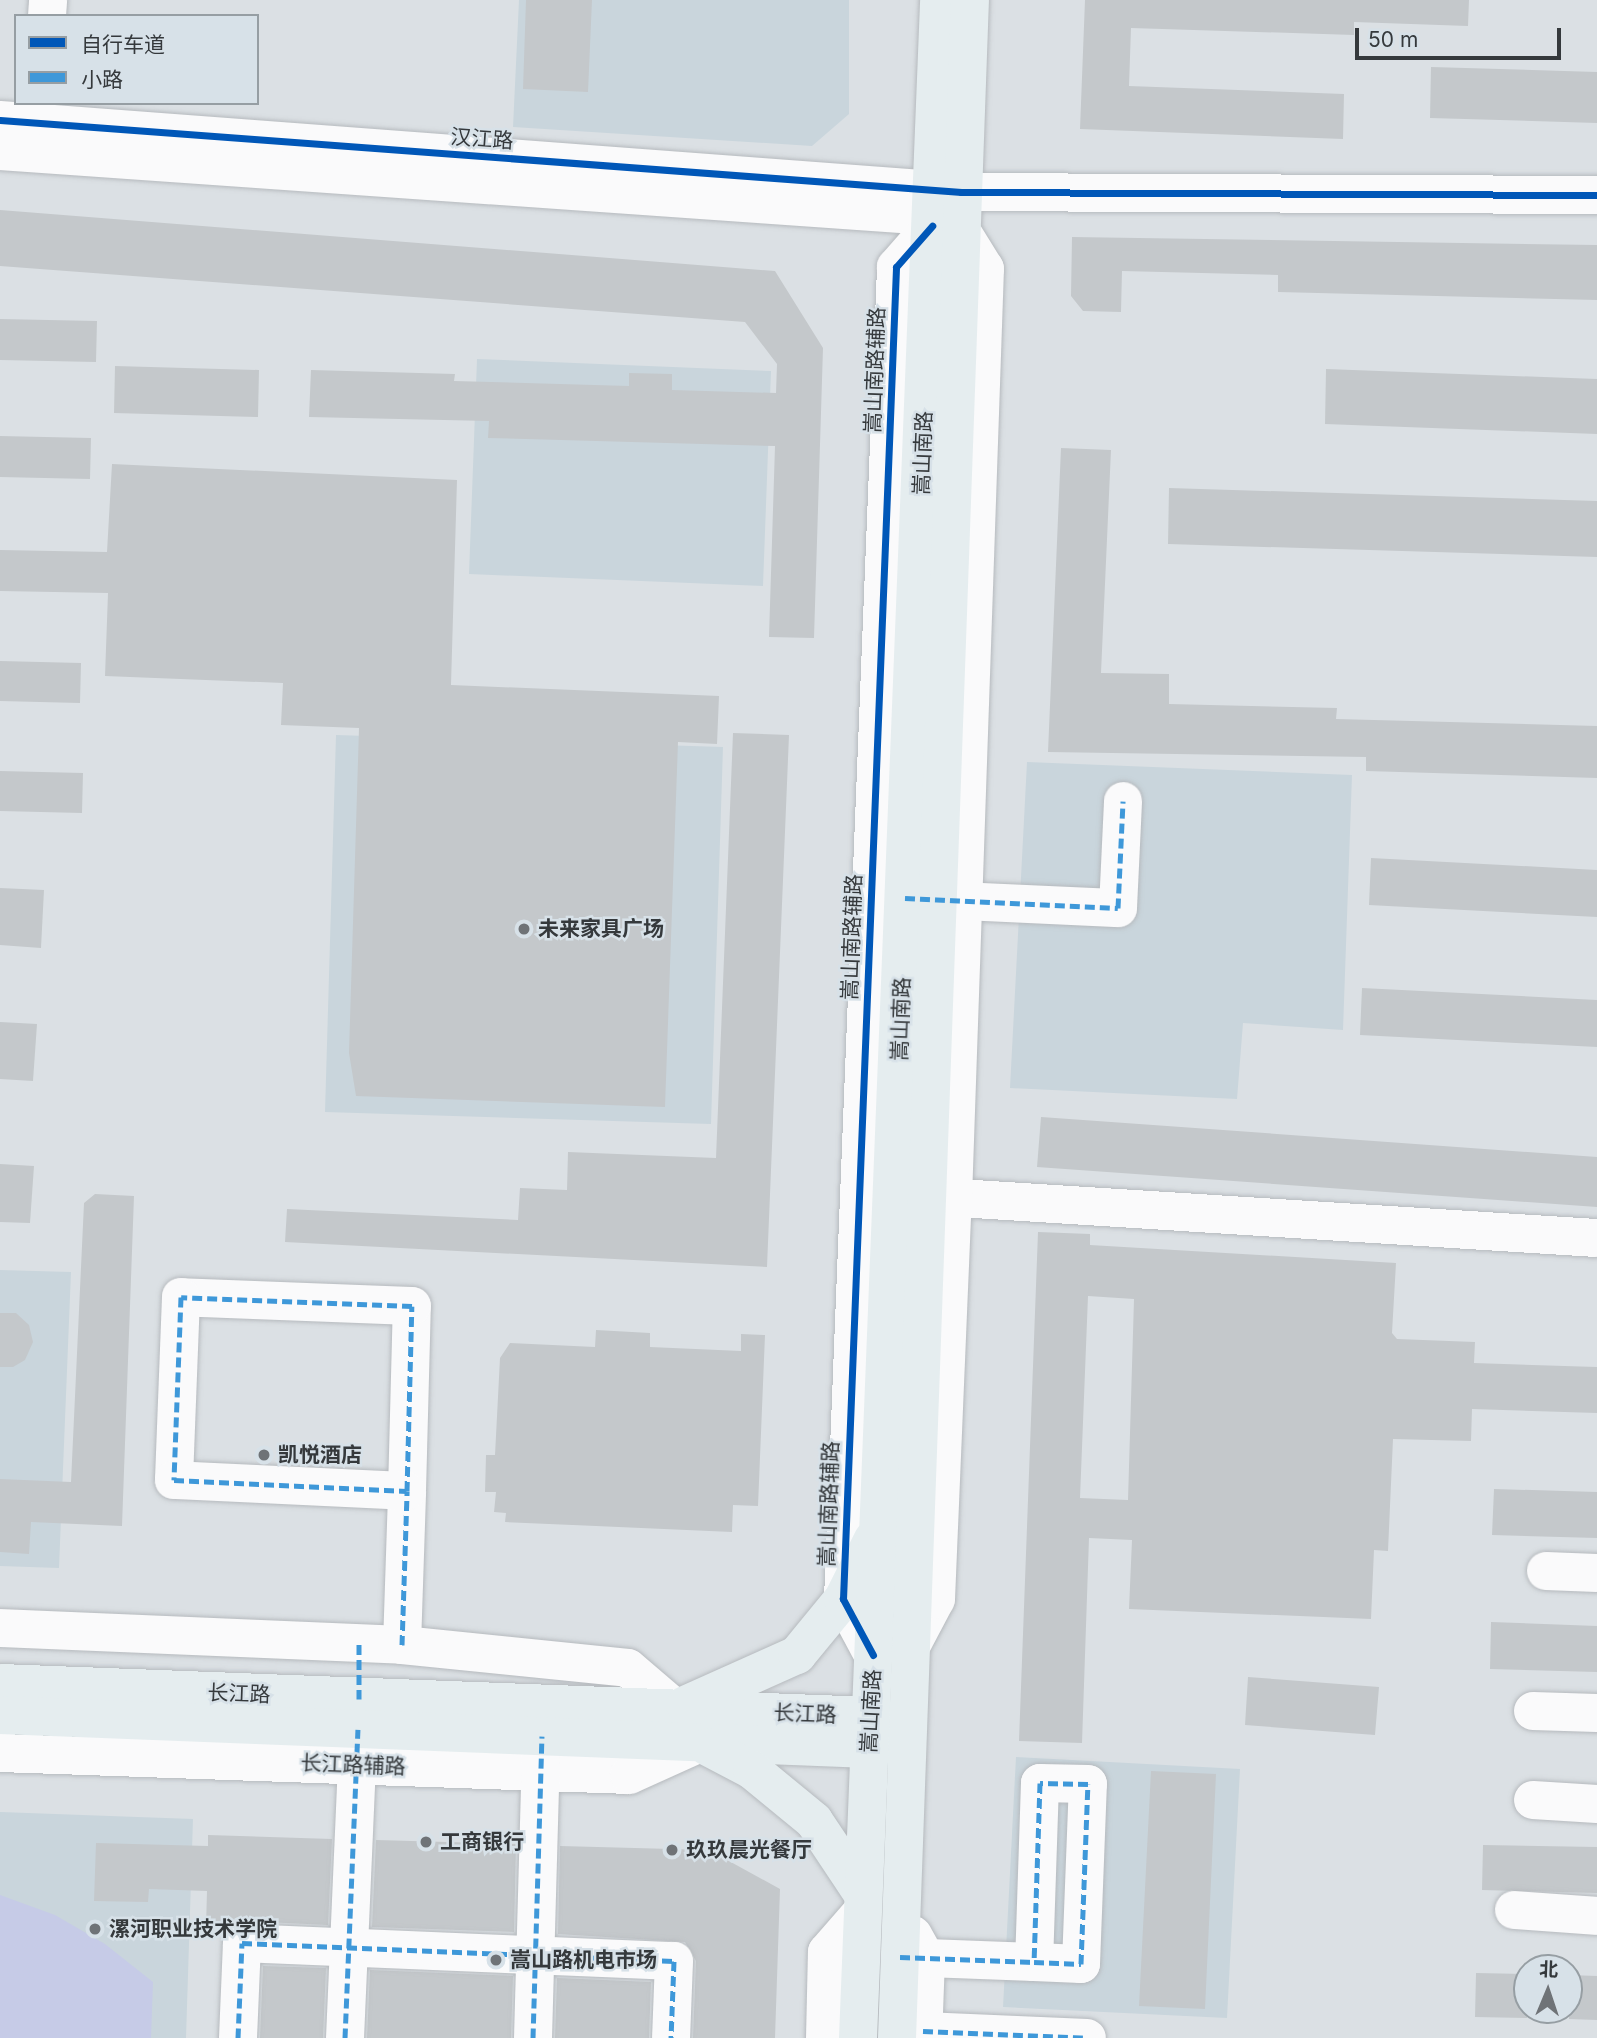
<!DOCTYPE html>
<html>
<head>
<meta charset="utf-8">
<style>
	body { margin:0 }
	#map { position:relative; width:1597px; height:2038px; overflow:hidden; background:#dbe0e4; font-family:Inter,"Noto Sans SC",sans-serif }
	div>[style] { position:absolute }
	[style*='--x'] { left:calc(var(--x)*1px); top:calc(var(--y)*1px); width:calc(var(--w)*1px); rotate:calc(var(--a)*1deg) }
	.built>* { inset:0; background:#c9d5dc }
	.green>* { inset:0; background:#c6cbe7 }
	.building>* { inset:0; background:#c4c8cb }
	.roads { filter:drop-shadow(0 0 2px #b6babe) drop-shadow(0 0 2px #b6babe) }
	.minor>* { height:38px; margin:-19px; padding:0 19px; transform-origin:19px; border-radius:19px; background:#fafafb }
	.major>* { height:38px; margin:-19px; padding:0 19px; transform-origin:19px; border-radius:19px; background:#e5edef }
	.quiet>* { height:5px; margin-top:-2.5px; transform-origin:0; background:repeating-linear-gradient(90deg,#3e98d9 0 10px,transparent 0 15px) }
	.cycleway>* { height:7px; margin:-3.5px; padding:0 3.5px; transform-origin:3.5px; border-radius:3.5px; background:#0057b8 }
	.dots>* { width:19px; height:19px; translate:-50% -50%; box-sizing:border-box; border:4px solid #d7e1e8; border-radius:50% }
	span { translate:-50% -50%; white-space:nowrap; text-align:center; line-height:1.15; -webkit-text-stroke:5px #d7e1e8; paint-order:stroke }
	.street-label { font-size:21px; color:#35393c }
	.poi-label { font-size:21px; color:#35393c; font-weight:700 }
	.left { translate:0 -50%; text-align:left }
	.legend { position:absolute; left:14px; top:14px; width:245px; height:91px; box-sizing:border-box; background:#d7e1e8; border:2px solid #969ea3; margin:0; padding:9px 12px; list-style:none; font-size:21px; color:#35393c }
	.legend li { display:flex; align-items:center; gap:14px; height:35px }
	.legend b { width:35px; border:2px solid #969ea3 }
	.north { position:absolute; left:1513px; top:1954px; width:70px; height:70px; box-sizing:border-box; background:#d7e1e8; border:2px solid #969ea3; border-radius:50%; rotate:2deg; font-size:19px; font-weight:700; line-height:28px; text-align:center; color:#35393c }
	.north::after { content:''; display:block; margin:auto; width:24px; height:32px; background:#6f7377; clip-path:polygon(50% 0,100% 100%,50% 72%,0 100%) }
	.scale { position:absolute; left:1355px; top:28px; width:206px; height:32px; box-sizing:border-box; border:4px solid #35393c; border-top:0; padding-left:9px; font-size:21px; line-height:24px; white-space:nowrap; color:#35393c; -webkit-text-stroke:5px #d7e1e8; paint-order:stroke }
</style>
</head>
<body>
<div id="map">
	<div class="built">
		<i style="clip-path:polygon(519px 0,849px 0,849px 114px,812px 146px,513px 127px)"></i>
		<i style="clip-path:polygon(477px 359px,771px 371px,763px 586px,469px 574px)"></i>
		<i style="clip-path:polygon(336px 735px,723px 747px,711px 1124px,325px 1112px)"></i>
		<i style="clip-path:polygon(1027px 762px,1352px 775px,1343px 1030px,1243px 1023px,1237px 1099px,1010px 1088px)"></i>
		<i style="clip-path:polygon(0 1270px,71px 1272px,59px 1568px,0 1566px)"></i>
		<i style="clip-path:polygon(1016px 1757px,1240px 1769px,1227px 2018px,1003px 2007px)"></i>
		<i style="clip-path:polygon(0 1812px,193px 1819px,186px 2038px,0 2038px)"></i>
	</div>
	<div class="green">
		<i style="clip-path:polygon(0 1895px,55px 1915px,105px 1944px,153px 1982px,151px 2038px,0 2038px)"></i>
	</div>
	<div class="building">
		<i style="clip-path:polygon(526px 0,592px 0,588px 92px,523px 89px)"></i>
		<i style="clip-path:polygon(1085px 0,1469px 0,1468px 26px,1354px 22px,1354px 35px,1131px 28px,1129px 86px,1344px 94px,1343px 139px,1080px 129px)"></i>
		<i style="clip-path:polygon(1431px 67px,1597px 72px,1597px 123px,1430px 118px)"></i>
		<i style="clip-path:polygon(0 210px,775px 271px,823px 348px,814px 638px,769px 637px,775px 446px,488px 438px,489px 421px,309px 417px,311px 370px,455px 374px,454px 381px,629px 386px,629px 373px,672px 374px,672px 390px,776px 393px,777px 364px,745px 322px,0 266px)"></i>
		<i style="clip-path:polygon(1072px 237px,1597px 245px,1597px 300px,1278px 292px,1278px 275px,1122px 271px,1121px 312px,1083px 311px,1071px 296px)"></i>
		<i style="clip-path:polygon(0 319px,97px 321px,96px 362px,0 360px)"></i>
		<i style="clip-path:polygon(115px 366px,259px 370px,258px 417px,114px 413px)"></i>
		<i style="clip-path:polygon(1326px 369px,1597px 379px,1597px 434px,1325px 424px)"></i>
		<i style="clip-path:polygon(0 436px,91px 438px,90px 479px,0 477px)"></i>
		<i style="clip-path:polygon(1061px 448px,1111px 450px,1101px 673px,1169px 674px,1169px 704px,1337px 708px,1336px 719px,1597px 726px,1597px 778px,1366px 771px,1366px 757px,1048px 752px)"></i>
		<i style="clip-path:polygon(112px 464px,457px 480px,451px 685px,719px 696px,717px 744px,678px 742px,665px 1107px,356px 1096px,349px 1053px,359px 728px,281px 725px,283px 683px,105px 676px,108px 593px,0 591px,0 550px,107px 552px)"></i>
		<i style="clip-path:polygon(1169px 488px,1597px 501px,1597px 557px,1168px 544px)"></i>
		<i style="clip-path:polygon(0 661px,81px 663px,80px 703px,0 701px)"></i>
		<i style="clip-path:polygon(733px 733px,789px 735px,767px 1267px,285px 1242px,287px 1209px,518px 1220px,520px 1188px,567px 1190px,568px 1152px,716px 1158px)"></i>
		<i style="clip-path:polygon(0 771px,83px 773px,82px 813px,0 811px)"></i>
		<i style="clip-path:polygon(1371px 858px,1597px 870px,1597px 917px,1369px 905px)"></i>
		<i style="clip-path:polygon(0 888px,44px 890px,41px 948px,0 945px)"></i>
		<i style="clip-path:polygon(1362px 988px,1597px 1000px,1597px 1047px,1360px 1035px)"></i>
		<i style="clip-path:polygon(0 1022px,37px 1024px,33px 1081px,0 1079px)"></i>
		<i style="clip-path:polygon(1041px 1117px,1597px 1157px,1597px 1207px,1037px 1167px)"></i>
		<i style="clip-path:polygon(0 1164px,34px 1166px,30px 1223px,0 1222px)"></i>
		<i style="clip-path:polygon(95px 1194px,134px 1196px,122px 1526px,31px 1522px,29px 1554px,0 1552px,0 1479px,71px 1482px,84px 1203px)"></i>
		<i style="clip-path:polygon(evenodd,1038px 1232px,1090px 1234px,1090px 1245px,1396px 1263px,1392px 1333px,1397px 1339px,1475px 1342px,1474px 1363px,1597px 1367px,1597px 1413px,1472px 1409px,1471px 1441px,1393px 1439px,1388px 1551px,1374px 1550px,1371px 1619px,1129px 1609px,1132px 1540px,1089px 1538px,1082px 1743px,1019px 1741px,1038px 1232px,1088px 1296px,1134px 1299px,1128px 1500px,1080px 1498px,1088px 1296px)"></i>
		<i style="clip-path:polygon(0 1313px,16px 1313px,29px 1325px,33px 1342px,25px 1360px,13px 1367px,0 1367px)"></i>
		<i style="clip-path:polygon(596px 1330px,650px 1333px,650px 1347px,741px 1351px,741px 1334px,765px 1335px,758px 1506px,733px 1505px,732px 1532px,505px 1522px,506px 1513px,494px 1512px,496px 1492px,485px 1492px,486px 1455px,495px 1455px,500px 1358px,510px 1343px,595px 1347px)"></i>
		<i style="clip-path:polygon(1494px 1489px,1597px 1492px,1597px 1538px,1492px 1535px)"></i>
		<i style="clip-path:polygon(1491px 1622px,1597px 1626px,1597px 1672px,1490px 1669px)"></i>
		<i style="clip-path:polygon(1248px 1677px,1379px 1687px,1375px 1735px,1245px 1725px)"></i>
		<i style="clip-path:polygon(1151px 1771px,1216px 1774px,1205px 2009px,1139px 2006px)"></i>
		<i style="clip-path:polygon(208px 1835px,332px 1839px,328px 1925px,243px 1921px,206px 1927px,207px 1891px,149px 1889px,148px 1902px,94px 1901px,96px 1843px,208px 1846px)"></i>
		<i style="clip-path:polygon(376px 1840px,516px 1844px,514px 1932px,372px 1927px)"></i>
		<i style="clip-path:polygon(1483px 1845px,1597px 1847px,1597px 1893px,1482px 1890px)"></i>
		<i style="clip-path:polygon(560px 1846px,709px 1850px,780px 1889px,775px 2038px,693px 2038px,696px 1961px,685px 1942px,558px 1934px)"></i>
		<i style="clip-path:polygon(263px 1966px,326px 1968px,323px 2038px,260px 2038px)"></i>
		<i style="clip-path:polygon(370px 1970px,513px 1976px,511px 2038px,367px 2038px)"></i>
		<i style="clip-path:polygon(1476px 1973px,1527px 1974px,1527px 2018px,1475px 2017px)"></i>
		<i style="clip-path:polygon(1569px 1975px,1597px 1976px,1597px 2020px,1569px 2019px)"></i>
		<i style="clip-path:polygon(557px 1978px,651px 1982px,649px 2038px,555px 2038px)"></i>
	</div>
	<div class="roads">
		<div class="minor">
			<i style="--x:47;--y:16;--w:16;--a:-86"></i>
			<i style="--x:0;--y:120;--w:964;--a:4.28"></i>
			<i style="--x:961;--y:192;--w:636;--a:0.27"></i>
			<i style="--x:0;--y:151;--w:914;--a:4.01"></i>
			<i style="--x:939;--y:900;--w:179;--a:2.6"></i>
			<i style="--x:1118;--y:908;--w:107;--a:-87.3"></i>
			<i style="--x:927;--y:1196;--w:671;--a:3.59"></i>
			<i style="--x:1546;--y:1571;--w:51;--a:2.2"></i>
			<i style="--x:0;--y:1628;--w:402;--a:2.4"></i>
			<i style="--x:402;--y:1645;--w:227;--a:5.8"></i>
			<i style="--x:628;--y:1668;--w:63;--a:40.5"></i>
			<i style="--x:402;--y:1645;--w:154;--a:-88.1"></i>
			<i style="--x:407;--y:1491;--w:185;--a:-88.5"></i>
			<i style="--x:412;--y:1306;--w:231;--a:-177.8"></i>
			<i style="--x:181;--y:1297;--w:183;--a:92.2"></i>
			<i style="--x:174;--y:1480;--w:233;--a:2.7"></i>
			<i style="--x:908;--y:1652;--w:60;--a:-62.2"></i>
			<i style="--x:936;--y:1599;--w:401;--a:-87.6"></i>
			<i style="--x:953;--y:1198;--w:930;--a:-88.03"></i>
			<i style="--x:985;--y:269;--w:49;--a:-121.8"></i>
			<i style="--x:873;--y:1655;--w:64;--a:-118.2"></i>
			<i style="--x:843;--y:1599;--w:1333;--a:-87.72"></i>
			<i style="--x:896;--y:267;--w:55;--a:-48.7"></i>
			<i style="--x:1533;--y:1711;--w:64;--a:1.8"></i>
			<i style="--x:0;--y:1753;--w:629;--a:2"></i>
			<i style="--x:629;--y:1775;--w:78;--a:-24.3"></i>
			<i style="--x:1533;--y:1800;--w:64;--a:3.6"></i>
			<i style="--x:1514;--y:1910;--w:83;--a:4.1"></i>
			<i style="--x:913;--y:1935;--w:26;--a:61"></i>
			<i style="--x:926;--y:1958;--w:80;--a:92.1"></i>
			<i style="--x:900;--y:1957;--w:134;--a:2.1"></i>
			<i style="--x:1034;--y:1962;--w:47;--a:2.4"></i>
			<i style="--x:1081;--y:1964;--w:180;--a:-87.8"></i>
			<i style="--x:1088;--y:1784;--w:48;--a:-178.8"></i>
			<i style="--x:1040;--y:1783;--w:179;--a:91.9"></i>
			<i style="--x:923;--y:2031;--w:164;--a:2.4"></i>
			<i style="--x:238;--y:2038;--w:95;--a:-87.6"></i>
			<i style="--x:242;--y:1943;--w:432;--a:2.4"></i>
			<i style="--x:674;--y:1961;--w:77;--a:92.2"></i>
			<i style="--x:345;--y:2038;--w:296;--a:-87.5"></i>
			<i style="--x:533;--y:2038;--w:292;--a:-88.4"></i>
			<i style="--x:825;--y:2038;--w:86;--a:-88.7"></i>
			<i style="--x:827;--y:1952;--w:52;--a:-48.9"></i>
		</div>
		<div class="major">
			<i style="--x:0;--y:1683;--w:871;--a:2.17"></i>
			<i style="--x:870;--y:1716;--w:25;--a:29"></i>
			<i style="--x:685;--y:1705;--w:123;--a:-24.1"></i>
			<i style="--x:797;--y:1655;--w:72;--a:-50.6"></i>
			<i style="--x:843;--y:1599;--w:67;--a:-63.4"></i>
			<i style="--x:0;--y:1715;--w:870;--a:2.24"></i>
			<i style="--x:869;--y:1749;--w:23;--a:-20"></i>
			<i style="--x:708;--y:1747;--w:50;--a:27.6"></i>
			<i style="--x:752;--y:1770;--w:80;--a:39.4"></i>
			<i style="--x:814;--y:1821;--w:87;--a:56.3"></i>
			<i style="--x:858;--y:2038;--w:2040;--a:-87.72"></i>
			<i style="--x:897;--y:2038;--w:2039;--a:-87.95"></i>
		</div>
	</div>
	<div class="quiet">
		<i style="--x:905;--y:898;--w:213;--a:2.7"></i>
		<i style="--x:1118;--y:908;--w:107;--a:-87.3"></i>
		<i style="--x:402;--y:1645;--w:154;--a:-88.1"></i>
		<i style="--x:407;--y:1491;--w:185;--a:-88.5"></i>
		<i style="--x:412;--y:1306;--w:231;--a:-177.8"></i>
		<i style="--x:181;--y:1297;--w:183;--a:92.2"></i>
		<i style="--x:174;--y:1480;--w:233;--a:2.7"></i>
		<i style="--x:359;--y:1699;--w:56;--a:-90"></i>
		<i style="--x:900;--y:1957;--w:134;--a:2.1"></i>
		<i style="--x:1034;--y:1962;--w:47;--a:2.4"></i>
		<i style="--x:1081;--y:1964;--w:180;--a:-87.8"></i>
		<i style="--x:1088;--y:1784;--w:48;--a:-178.8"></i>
		<i style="--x:1040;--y:1783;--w:179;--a:91.9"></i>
		<i style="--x:923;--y:2031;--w:164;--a:2.4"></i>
		<i style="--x:238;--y:2038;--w:95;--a:-87.6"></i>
		<i style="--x:242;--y:1943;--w:432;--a:2.4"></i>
		<i style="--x:674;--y:1961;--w:77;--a:92.2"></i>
		<i style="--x:345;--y:2038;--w:309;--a:-87.6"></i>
		<i style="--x:533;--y:2038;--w:302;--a:-88.3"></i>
	</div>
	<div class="cycleway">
		<i style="--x:0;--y:120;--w:964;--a:4.28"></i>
		<i style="--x:961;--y:192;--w:636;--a:0.27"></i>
		<i style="--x:873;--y:1655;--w:64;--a:-118.2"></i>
		<i style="--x:843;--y:1599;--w:1333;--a:-87.72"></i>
		<i style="--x:896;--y:267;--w:55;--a:-48.7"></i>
	</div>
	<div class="dots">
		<i style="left:524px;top:929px;background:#6f7377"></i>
		<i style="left:264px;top:1455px;background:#6f7377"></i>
		<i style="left:426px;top:1842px;background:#6f7377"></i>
		<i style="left:672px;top:1850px;background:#6f7377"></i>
		<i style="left:95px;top:1929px;background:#6f7377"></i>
		<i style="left:496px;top:1960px;background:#6f7377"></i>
	</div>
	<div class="street-label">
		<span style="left:482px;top:139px;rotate:4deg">汉江路</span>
		<span style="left:875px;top:370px;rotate:-88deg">嵩山南路辅路</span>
		<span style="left:923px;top:453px;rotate:-88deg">嵩山南路</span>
		<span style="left:852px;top:937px;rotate:-88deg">嵩山南路辅路</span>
		<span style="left:901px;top:1019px;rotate:-88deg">嵩山南路</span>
		<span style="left:829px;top:1504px;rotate:-88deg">嵩山南路辅路</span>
		<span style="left:239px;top:1694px;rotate:2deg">长江路</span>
		<span style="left:871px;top:1711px;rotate:-87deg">嵩山南路</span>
		<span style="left:805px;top:1714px;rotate:2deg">长江路</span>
		<span style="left:353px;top:1765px;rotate:2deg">长江路辅路</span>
	</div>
	<div class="poi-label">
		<span class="left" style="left:538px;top:929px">未来家具广场</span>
		<span class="left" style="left:278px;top:1455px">凯悦酒店</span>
		<span class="left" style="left:440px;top:1842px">工商银行</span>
		<span class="left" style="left:686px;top:1850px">玖玖晨光餐厅</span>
		<span class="left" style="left:109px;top:1929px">漯河职业技术学院</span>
		<span class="left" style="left:510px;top:1960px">嵩山路机电市场</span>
	</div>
	<ul class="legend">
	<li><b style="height:9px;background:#0057b8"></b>自行车道</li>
	<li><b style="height:9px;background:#3e98d9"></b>小路</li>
	</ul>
	<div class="north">北</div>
	<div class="scale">50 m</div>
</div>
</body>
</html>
